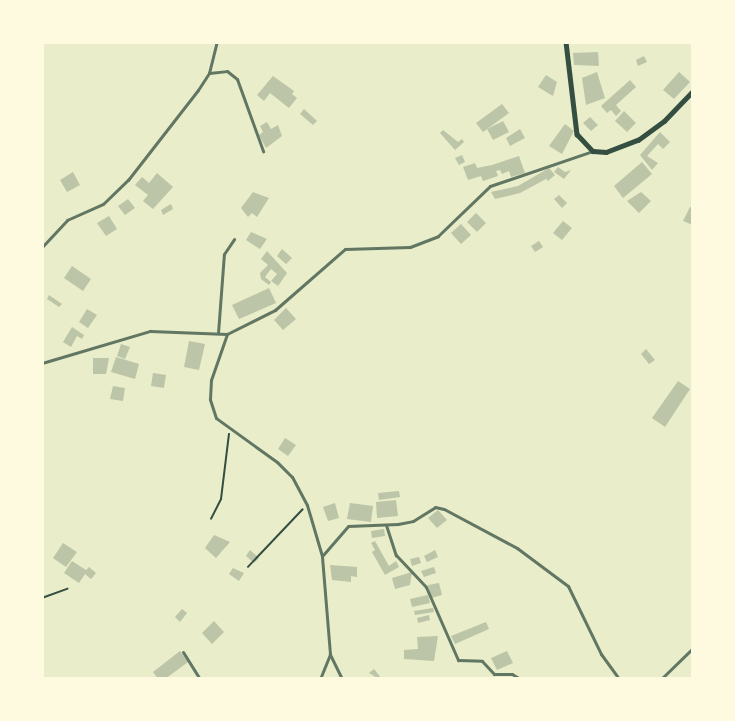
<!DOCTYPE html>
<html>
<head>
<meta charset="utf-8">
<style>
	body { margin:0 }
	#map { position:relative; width:735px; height:721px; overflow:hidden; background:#e9edc9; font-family:Quicksand,sans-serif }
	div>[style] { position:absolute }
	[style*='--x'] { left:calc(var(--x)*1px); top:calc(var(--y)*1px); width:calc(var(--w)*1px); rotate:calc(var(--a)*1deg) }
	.building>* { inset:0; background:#bcc5a7 }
	.path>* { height:1.5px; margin:-0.75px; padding:0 0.75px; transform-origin:0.75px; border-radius:0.75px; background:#344e41 }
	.minor>* { height:3px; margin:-1.5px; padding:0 1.5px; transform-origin:1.5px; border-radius:1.5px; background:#617663 }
	.secondary>* { height:4.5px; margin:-2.25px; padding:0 2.25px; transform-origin:2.25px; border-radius:2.25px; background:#344e41 }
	span { translate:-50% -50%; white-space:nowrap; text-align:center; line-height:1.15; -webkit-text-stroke:5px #fefae0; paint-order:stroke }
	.frame { position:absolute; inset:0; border:44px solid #fefae0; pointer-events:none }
</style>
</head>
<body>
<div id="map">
	<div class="building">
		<i style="clip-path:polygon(598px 52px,599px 66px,574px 65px,573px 53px)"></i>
		<i style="clip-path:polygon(644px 56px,647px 62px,638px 66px,636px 60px)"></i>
		<i style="clip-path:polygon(597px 72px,605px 98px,586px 105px,582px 78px)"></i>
		<i style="clip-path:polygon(679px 72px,690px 82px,674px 99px,663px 90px)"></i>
		<i style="clip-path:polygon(546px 75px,557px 82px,553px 96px,538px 87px)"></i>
		<i style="clip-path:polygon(273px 76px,294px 91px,292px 94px,297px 98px,289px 108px,270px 93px,264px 101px,257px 95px)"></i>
		<i style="clip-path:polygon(630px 80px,636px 87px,616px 105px,621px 111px,616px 116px,611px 110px,607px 113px,601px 106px)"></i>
		<i style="clip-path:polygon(502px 104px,509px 113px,483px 132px,476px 123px)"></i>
		<i style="clip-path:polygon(304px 109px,317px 121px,313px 125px,300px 114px)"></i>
		<i style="clip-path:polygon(624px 111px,636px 123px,627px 132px,615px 121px)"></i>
		<i style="clip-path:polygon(590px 117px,598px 125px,591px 131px,583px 123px)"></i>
		<i style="clip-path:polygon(503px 121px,509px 132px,493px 140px,487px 129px)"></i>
		<i style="clip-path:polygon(267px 122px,271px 129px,278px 125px,282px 136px,266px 148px,259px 135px,263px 132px,260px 126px)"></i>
		<i style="clip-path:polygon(565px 124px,574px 131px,562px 154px,549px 146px)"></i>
		<i style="clip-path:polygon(520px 129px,525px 138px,510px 146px,506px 138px)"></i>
		<i style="clip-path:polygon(443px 130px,458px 142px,462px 139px,464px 142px,455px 150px,440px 133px)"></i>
		<i style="clip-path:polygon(660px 132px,670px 142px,663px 149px,658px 144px,647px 156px,658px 163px,652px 170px,640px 155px)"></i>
		<i style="clip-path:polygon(462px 155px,465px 162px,459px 165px,455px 158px)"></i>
		<i style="clip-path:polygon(519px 156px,525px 173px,511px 177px,509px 171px,502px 174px,500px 170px,496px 171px,498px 176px,483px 181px,481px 176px,468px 180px,463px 167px,475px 163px,477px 168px,492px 165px)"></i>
		<i style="clip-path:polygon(642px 162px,652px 174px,623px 198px,614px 186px)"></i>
		<i style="clip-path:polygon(558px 167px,565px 172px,571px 170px,564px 179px,554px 172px)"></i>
		<i style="clip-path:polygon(549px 168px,555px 175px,548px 181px,543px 175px,546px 179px,520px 193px,495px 199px,491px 192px,518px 186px)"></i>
		<i style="clip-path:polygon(73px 172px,80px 185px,67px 192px,60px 180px)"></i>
		<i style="clip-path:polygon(157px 173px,173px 187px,153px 209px,143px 201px,148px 195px,135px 185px,142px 177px,149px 183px)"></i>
		<i style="clip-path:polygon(253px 192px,269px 198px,257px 217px,252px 213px,248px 217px,241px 208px)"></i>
		<i style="clip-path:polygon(641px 192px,651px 201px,639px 213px,627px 201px)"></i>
		<i style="clip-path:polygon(559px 195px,567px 203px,562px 208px,554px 199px)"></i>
		<i style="clip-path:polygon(128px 199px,135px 208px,125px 215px,118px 206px)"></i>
		<i style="clip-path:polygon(171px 204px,173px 209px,163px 215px,161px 210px)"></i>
		<i style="clip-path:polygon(690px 207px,693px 208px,693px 225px,683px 221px)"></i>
		<i style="clip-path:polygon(476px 213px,486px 223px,477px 232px,467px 222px)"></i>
		<i style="clip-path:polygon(109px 216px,117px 229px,106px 236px,97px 223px)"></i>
		<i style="clip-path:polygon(563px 221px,572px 228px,562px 240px,553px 233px)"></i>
		<i style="clip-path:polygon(461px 224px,471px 235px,461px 244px,451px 233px)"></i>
		<i style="clip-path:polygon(251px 232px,267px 239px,260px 249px,246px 240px)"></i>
		<i style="clip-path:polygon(539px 241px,543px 247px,535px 252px,531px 246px)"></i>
		<i style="clip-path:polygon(282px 249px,292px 258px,286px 264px,277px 256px)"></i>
		<i style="clip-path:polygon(267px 251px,287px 273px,278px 286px,271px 281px,277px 274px,271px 269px,265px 277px,271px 282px,269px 285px,261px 279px,260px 273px,268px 265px,261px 259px)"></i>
		<i style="clip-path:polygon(72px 266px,91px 279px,83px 291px,64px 278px)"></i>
		<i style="clip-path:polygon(269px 288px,276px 303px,239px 319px,232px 305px)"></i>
		<i style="clip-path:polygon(49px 295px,62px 304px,59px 307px,47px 299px)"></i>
		<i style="clip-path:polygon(286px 308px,296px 319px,283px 330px,274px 320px)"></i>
		<i style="clip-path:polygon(87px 309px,97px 315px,88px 328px,79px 322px)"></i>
		<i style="clip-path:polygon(72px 327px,84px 335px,82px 339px,77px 336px,71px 347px,63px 342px)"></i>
		<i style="clip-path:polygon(189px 341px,205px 344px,199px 370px,184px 367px)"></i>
		<i style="clip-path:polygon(121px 344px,130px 347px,125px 359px,117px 356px)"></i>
		<i style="clip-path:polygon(646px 349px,655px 360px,649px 364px,641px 354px)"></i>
		<i style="clip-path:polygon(116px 357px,139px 364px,135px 379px,111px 372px)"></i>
		<i style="clip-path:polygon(93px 358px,109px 358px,106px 374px,93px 374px)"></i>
		<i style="clip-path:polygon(153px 373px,166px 375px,164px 388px,151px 386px)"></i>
		<i style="clip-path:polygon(678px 381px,690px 389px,665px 427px,652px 418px)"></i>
		<i style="clip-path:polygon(113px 386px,125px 388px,123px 401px,110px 399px)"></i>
		<i style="clip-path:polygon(285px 438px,296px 445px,288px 456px,278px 449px)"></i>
		<i style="clip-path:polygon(399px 491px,400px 497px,379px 500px,378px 493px)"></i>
		<i style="clip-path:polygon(396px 500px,398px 516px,377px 518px,376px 502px)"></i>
		<i style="clip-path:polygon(335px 503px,339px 518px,328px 521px,323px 507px)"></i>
		<i style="clip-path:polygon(350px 503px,373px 506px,371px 522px,347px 519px)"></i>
		<i style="clip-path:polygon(438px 510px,447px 520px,437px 528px,428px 518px)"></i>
		<i style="clip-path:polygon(384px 529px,385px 536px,372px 538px,371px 531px)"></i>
		<i style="clip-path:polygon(214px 535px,230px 542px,216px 558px,205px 548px)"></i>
		<i style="clip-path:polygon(375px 541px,389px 566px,396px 561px,399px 567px,385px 575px,372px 552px,375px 550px,371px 543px)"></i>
		<i style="clip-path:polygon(63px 543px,77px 552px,66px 567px,53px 558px)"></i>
		<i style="clip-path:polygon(250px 550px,259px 558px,254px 563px,246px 556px)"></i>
		<i style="clip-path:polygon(435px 550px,438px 557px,427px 562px,424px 556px)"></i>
		<i style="clip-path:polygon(419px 557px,421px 563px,412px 566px,410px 559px)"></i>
		<i style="clip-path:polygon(72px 561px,86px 570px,89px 567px,96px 573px,91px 579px,85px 574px,79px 583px,64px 573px)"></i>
		<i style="clip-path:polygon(330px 565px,357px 567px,357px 577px,351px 576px,351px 582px,332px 580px)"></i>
		<i style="clip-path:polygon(434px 567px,436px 573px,424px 577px,421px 571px)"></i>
		<i style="clip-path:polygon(233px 568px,244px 573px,239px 581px,229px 574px)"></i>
		<i style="clip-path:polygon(412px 572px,410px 585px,395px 589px,392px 578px)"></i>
		<i style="clip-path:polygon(439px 583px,442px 595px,431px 598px,428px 585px)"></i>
		<i style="clip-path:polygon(428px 595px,430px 603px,412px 607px,410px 599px)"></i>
		<i style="clip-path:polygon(433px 608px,434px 612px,415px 615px,414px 611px)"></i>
		<i style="clip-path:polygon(182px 609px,187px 613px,180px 622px,175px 617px)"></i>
		<i style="clip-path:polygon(429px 615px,430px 620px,418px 623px,417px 618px)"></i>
		<i style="clip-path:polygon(214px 621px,224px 632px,212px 644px,202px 633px)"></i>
		<i style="clip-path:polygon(486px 622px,489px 629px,455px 644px,451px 636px)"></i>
		<i style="clip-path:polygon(438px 636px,434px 661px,404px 659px,404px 650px,418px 649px,417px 637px)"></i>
		<i style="clip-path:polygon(180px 651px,188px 662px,165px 679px,158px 679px,153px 672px)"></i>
		<i style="clip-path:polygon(507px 651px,513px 663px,497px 670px,491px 658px)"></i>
		<i style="clip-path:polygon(374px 669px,381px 678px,379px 679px,369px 673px)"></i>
	</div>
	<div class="path">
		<i style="--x:211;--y:519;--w:22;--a:-63"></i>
		<i style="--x:221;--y:499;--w:65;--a:-83"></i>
		<i style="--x:248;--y:567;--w:79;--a:-46.5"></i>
		<i style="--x:42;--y:598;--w:27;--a:-20"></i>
	</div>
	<div class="minor">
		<i style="--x:209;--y:73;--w:18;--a:-6"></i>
		<i style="--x:227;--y:71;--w:13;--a:39"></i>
		<i style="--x:237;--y:79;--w:77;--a:70.1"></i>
		<i style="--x:42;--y:247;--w:37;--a:-47"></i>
		<i style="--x:67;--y:220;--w:39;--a:-24"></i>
		<i style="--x:103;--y:204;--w:35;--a:-44"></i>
		<i style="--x:128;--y:180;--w:114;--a:-52.1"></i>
		<i style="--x:198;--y:90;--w:20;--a:-57"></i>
		<i style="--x:209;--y:73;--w:32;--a:-76"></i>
		<i style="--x:218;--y:333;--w:79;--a:-85.7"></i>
		<i style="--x:224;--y:254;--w:18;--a:-56"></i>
		<i style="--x:42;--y:363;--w:113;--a:-16.5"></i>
		<i style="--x:150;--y:331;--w:77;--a:2.2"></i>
		<i style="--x:386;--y:525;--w:32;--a:72"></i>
		<i style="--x:396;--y:555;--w:44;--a:46.8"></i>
		<i style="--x:426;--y:587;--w:80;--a:66.3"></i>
		<i style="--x:458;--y:660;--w:24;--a:2"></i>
		<i style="--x:482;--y:661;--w:18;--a:47"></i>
		<i style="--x:494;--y:674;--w:18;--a:0"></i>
		<i style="--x:512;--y:674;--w:9;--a:32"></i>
		<i style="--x:323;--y:555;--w:38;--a:-49"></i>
		<i style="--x:348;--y:526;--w:50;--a:-2.3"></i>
		<i style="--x:398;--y:524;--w:15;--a:-11"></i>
		<i style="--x:413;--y:521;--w:26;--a:-32"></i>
		<i style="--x:435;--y:507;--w:9;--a:13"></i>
		<i style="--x:444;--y:509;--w:83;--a:28.1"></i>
		<i style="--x:517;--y:548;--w:64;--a:36.7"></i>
		<i style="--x:568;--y:586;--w:76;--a:64.1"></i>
		<i style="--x:601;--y:654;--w:31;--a:54"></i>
		<i style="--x:183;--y:652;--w:32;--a:58"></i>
		<i style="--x:320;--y:679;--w:27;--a:-68"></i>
		<i style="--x:342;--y:679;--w:28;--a:-116"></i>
		<i style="--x:330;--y:654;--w:98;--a:-94.7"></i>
		<i style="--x:322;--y:556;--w:53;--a:-106.4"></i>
		<i style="--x:307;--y:505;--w:32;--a:-118"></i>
		<i style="--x:292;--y:477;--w:21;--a:-135"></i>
		<i style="--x:277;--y:462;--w:75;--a:-144.2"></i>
		<i style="--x:216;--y:418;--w:20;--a:-108"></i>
		<i style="--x:210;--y:399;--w:19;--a:-87"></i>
		<i style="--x:211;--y:380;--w:49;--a:-70.8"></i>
		<i style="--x:227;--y:334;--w:54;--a:-26.6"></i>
		<i style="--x:275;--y:310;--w:93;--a:-41.1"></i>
		<i style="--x:345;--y:249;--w:65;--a:-1.8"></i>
		<i style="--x:410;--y:247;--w:30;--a:-21"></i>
		<i style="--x:438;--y:236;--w:72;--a:-43.9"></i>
		<i style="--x:490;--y:186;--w:109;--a:-18.8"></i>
		<i style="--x:661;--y:679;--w:45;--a:-44.1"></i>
	</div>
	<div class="secondary">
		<i style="--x:566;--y:42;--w:93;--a:83.2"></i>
		<i style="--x:577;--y:134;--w:23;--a:47"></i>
		<i style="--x:593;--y:151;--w:13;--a:4"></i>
		<i style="--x:606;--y:152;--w:34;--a:-21"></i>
		<i style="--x:638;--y:140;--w:32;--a:-36"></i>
		<i style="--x:664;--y:121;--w:42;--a:-46"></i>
	</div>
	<div class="frame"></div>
</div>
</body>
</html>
